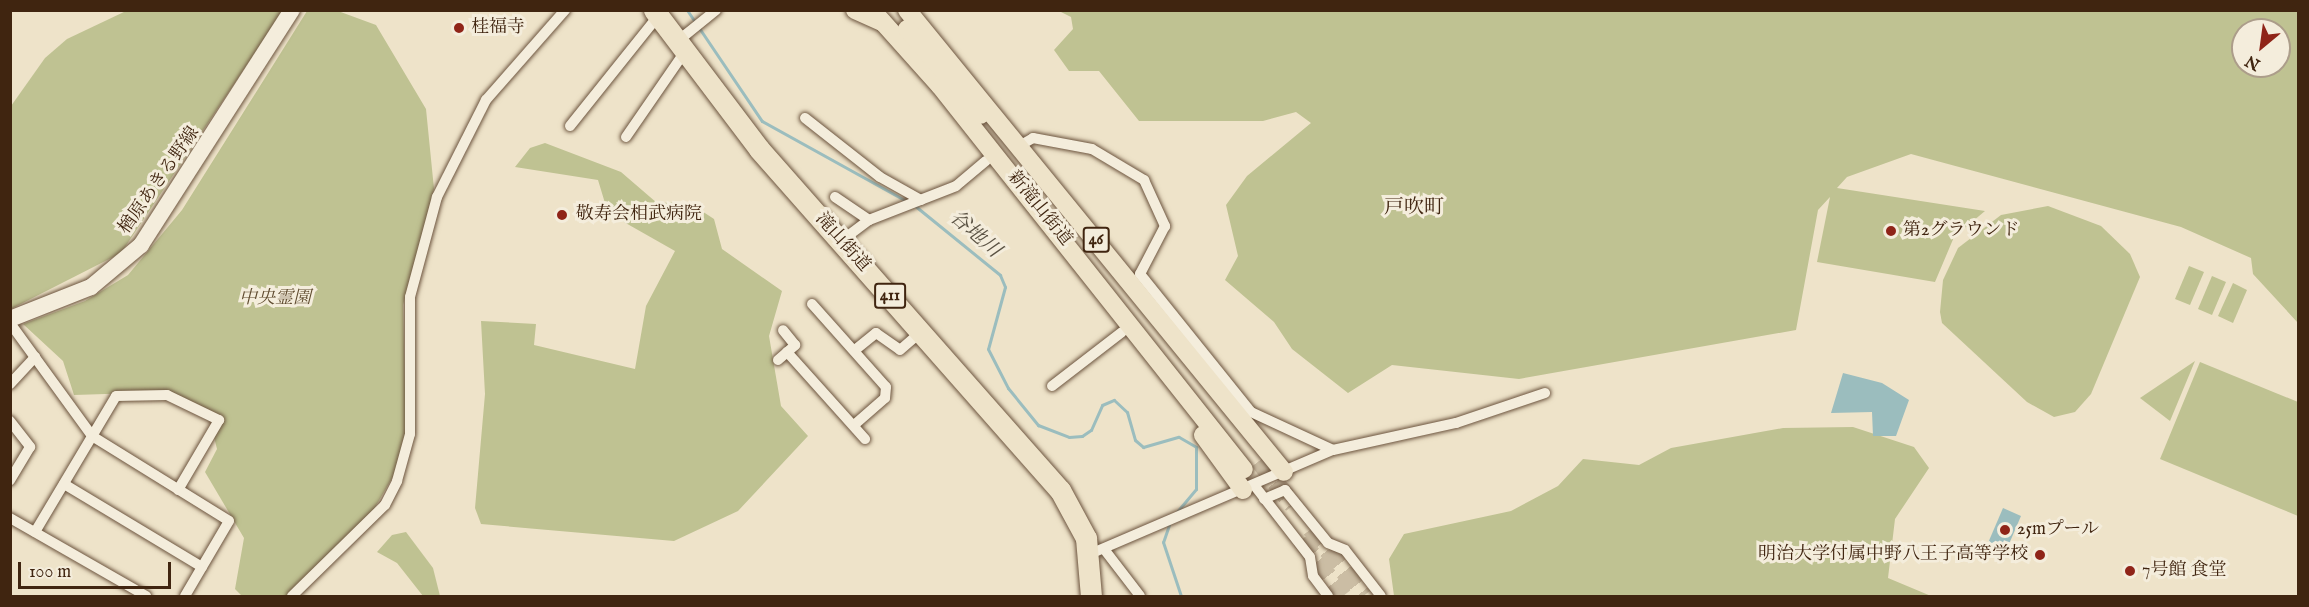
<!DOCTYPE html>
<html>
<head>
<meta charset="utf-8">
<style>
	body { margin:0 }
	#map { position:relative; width:2309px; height:607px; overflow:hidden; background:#eee3c9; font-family:"IM FELL English","Noto Serif JP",serif }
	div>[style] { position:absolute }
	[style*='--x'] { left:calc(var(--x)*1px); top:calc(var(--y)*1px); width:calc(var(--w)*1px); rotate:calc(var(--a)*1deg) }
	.green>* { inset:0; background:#bfc292 }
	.water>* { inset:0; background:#9bbdbe }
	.stream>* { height:3px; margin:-1.5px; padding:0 1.5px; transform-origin:1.5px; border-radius:1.5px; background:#9bbdbe }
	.primary-tunnel>* { height:18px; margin-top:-9px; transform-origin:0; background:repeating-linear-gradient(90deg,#cbbda4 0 18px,transparent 0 27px) }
	.roads { filter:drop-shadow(0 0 2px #6c543e) drop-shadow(0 0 2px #6c543e) }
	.street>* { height:10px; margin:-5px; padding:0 5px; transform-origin:5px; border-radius:5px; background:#f4eddc }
	.secondary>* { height:16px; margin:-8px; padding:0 8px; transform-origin:8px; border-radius:8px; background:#f4eddc }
	.primary>* { height:18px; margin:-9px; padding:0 9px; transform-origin:9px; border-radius:9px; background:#eee3c9 }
	.highway>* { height:21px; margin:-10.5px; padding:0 10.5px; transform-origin:10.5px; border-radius:10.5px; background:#eee3c9 }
	.dots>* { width:16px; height:16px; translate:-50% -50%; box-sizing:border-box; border:3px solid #f4eddc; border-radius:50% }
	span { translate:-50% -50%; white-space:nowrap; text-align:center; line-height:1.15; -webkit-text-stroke:6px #f4eddc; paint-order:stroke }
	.shield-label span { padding:2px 4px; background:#f4eddc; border:2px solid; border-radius:4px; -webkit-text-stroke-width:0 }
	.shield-label { font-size:16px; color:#402510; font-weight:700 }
	.poi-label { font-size:18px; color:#402510 }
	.left { translate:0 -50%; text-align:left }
	.right { translate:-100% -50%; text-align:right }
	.street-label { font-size:18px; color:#402510 }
	.park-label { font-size:18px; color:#604c30; font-style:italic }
	.neighbourhood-label { font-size:20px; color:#402510 }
	.water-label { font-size:20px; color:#5b5344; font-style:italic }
	.frame { position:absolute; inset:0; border:12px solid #402510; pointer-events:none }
	.north { position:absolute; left:2231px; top:18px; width:60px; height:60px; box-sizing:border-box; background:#f4eddc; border:2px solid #ac9d8a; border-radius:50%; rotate:209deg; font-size:16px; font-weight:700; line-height:24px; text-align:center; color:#402510 }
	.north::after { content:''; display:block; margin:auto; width:21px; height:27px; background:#8f2418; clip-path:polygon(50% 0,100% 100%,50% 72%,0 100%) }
	.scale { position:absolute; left:18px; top:562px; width:153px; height:27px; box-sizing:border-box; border:3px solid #402510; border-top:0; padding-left:8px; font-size:18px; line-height:21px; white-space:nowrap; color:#402510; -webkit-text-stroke:4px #f4eddc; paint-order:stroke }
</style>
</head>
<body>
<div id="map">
	<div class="green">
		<i style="clip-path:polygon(evenodd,1057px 10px,2298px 11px,2298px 323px,2253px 274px,2251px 258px,2181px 227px,1911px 154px,1847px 177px,1837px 188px,1985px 211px,1954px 237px,1935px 282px,1817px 262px,1830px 197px,1818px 210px,1796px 330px,1519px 379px,1392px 365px,1348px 393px,1292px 349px,1274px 322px,1225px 280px,1238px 256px,1226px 205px,1247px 176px,1311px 123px,1296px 112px,1263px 121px,1139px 121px,1099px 71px,1069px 71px,1054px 50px,1073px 29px,1071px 17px,1057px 10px,2243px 30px,2279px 30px,2279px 66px,2243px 66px,2243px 30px)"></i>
		<i style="clip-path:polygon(126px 11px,283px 11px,121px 253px,11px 309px,11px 106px,45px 58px,67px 39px)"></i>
		<i style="clip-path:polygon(307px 11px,338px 11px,376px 25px,426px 109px,434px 189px,403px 305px,406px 432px,394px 475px,374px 509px,287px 596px,242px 596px,235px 589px,244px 538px,205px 472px,217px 449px,213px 433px,222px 420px,168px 392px,74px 395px,63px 361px,23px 324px,85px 301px,128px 275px,182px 210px)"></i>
		<i style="clip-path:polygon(545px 143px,621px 172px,657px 203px,688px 202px,714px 219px,722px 249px,782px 291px,769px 336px,781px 406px,808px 436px,738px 511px,674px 541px,481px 524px,475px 508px,485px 394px,481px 321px,536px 324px,534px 345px,635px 369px,646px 306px,675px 251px,608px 213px,598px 180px,515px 167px,530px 148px)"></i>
		<i style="clip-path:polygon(2048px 206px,2101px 226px,2130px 254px,2140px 277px,2091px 394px,2075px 412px,2054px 417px,2027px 402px,1942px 323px,1940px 312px,1943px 280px,1958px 248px,2001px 215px)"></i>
		<i style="clip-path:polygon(2189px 266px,2204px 272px,2190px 305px,2175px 299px)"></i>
		<i style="clip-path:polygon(2212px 276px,2226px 282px,2212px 315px,2198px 309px)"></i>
		<i style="clip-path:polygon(2233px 283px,2247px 290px,2233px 323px,2218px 316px)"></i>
		<i style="clip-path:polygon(2195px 361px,2170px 421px,2140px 398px)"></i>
		<i style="clip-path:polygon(2200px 362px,2298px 402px,2298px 516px,2160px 459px)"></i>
		<i style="clip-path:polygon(1853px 427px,1914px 447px,1929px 468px,1895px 519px,1888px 578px,1931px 596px,1394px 596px,1389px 559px,1404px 534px,1511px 511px,1558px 486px,1583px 459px,1639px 465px,1671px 448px,1783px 428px)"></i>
		<i style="clip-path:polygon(406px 532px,433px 568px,440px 596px,423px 596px,397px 563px,377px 552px,392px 535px)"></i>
	</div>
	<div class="water">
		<i style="clip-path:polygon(1843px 373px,1882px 383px,1909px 400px,1896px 436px,1873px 436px,1872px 412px,1831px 413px)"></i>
		<i style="clip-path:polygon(2003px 508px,2021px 516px,2006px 551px,1988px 543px)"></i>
	</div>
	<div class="stream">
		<i style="--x:687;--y:10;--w:134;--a:56"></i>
		<i style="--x:762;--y:121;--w:167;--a:29"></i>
		<i style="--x:914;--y:205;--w:111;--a:39.1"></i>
		<i style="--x:1000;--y:275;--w:13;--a:67"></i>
		<i style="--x:1005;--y:287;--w:64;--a:105.3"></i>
		<i style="--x:988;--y:349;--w:44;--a:62.9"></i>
		<i style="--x:1008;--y:388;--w:48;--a:51"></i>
		<i style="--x:1038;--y:425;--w:33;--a:21"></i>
		<i style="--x:1069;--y:437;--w:13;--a:-4"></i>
		<i style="--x:1082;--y:436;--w:11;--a:-34"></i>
		<i style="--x:1091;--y:430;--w:27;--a:-66"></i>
		<i style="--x:1102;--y:405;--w:13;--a:-23"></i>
		<i style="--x:1114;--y:400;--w:18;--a:43"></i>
		<i style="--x:1127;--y:412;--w:29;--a:74"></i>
		<i style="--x:1135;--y:440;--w:11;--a:41"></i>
		<i style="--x:1143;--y:447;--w:37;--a:-16"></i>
		<i style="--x:1179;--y:437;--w:20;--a:30"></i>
		<i style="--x:1196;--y:447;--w:42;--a:90"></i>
		<i style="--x:1196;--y:489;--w:30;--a:130"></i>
		<i style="--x:1169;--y:525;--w:18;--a:109"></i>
		<i style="--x:1163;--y:542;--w:57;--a:71.6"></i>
	</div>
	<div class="primary-tunnel">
		<i style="--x:1259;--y:461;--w:56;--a:52.3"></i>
		<i style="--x:1311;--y:529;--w:85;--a:52.2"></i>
		<i style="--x:1301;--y:540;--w:70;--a:53.1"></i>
	</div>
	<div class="roads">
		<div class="street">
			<i style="--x:679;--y:40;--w:48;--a:-39"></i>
			<i style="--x:805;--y:118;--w:95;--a:38.2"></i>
			<i style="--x:880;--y:177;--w:47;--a:29.3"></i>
			<i style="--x:570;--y:126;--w:141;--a:-51.3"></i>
			<i style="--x:626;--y:137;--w:106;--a:-55.4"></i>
			<i style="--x:1021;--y:145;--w:14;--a:-30"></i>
			<i style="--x:1033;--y:138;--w:60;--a:10.6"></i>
			<i style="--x:1092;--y:149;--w:61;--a:30.8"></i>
			<i style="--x:1144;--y:180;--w:51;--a:65.5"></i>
			<i style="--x:1165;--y:226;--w:54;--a:117.5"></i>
			<i style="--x:1140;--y:274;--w:177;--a:51.2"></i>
			<i style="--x:1251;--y:412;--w:90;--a:24.9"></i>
			<i style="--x:835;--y:197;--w:41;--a:34.1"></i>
			<i style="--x:841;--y:241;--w:35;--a:-37"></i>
			<i style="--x:869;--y:220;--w:93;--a:-21.3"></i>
			<i style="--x:956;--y:186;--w:39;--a:-40"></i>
			<i style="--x:812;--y:304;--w:111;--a:48.3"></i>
			<i style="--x:886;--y:387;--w:11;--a:95"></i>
			<i style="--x:885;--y:398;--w:41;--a:138.9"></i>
			<i style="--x:10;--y:323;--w:140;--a:54"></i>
			<i style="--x:92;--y:436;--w:161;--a:31.8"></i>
			<i style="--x:229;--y:521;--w:87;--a:120.4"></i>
			<i style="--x:855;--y:350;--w:27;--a:-39"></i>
			<i style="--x:876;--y:333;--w:29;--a:35"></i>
			<i style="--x:900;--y:350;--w:29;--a:-41"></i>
			<i style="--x:787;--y:352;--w:117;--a:48.1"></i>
			<i style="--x:778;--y:360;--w:23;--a:-41"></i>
			<i style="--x:795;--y:345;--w:19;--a:-129"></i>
			<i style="--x:10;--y:384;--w:37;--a:-47"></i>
			<i style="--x:1052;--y:386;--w:88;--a:-37.6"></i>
			<i style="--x:10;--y:421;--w:33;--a:52"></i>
			<i style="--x:30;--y:447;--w:39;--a:121"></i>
			<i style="--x:64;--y:484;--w:161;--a:31"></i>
			<i style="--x:1254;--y:485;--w:91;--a:52.1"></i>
			<i style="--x:1310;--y:557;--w:19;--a:81"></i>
			<i style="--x:1313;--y:576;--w:25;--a:53"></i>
			<i style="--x:1264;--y:499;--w:23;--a:-23"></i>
			<i style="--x:1285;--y:490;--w:68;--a:50.9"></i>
			<i style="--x:1328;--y:543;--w:18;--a:22"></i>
			<i style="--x:1345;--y:550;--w:58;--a:52"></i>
			<i style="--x:10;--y:518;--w:157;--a:29.8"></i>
			<i style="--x:35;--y:532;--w:158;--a:-59.2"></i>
			<i style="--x:116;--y:396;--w:51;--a:-1.1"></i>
			<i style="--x:167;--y:395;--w:58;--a:25.7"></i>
			<i style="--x:219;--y:420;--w:81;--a:120.4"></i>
			<i style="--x:1104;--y:549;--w:59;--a:52.5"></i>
			<i style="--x:1090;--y:554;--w:264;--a:-23.2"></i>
			<i style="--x:1333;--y:450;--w:126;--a:-12.4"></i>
			<i style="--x:1456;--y:423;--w:94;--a:-18.6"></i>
			<i style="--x:292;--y:596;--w:130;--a:-44.4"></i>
			<i style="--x:385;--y:505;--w:27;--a:-63"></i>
			<i style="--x:397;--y:481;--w:49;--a:-74.5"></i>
			<i style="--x:410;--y:434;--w:137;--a:-90"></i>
			<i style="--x:410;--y:297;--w:104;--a:-74.9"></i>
			<i style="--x:437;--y:197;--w:109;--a:-63.2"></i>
			<i style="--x:486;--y:100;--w:120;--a:-48.7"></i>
		</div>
		<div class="secondary">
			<i style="--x:10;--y:319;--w:87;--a:-21.6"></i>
			<i style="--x:91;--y:287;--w:65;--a:-40"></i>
			<i style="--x:141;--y:245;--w:279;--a:-57.3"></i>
		</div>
		<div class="primary">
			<i style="--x:855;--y:10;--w:30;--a:24"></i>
			<i style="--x:872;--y:10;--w:102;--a:48.2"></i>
			<i style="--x:940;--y:86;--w:489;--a:51.6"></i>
			<i style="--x:907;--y:10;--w:596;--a:50.78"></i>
			<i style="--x:907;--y:29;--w:113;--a:49.3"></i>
			<i style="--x:1203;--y:435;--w:68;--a:54"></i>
		</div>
		<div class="highway">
			<i style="--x:654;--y:10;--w:174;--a:52.9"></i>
			<i style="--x:759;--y:149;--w:455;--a:48.6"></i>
			<i style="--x:1060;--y:490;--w:55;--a:61.6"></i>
			<i style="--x:1086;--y:538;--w:58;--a:85.1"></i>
		</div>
	</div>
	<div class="dots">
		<i style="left:459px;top:28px;background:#8f2418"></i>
		<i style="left:562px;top:215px;background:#8f2418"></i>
		<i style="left:1891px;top:231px;background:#8f2418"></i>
		<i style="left:2005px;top:530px;background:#8f2418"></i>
		<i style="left:2040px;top:555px;background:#8f2418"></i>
		<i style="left:2130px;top:571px;background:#8f2418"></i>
	</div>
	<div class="shield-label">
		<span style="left:1096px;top:240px">46</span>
		<span style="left:890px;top:296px">411</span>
	</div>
	<div class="poi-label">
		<span class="left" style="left:471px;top:28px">桂福寺</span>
		<span class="left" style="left:576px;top:215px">敬寿会相武病院</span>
		<span class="left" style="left:1903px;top:231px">第2グラウンド</span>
		<span class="left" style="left:2017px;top:530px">25mプール</span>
		<span class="right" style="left:2028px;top:555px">明治大学付属中野八王子高等学校</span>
		<span class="left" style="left:2142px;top:571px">7号館 食堂</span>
	</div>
	<div class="street-label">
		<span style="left:160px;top:181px;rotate:-55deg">楢原あきる野線</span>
		<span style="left:1039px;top:209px;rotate:51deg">新滝山街道</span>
		<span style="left:842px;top:243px;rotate:48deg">滝山街道</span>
	</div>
	<div class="park-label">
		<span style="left:275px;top:299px">中央霊園</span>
	</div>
	<div class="neighbourhood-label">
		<span style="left:1414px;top:207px">戸吹町</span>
	</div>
	<div class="water-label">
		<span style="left:975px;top:234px;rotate:41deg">谷地川</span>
	</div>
	<div class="frame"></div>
	<div class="north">N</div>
	<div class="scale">100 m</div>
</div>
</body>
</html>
